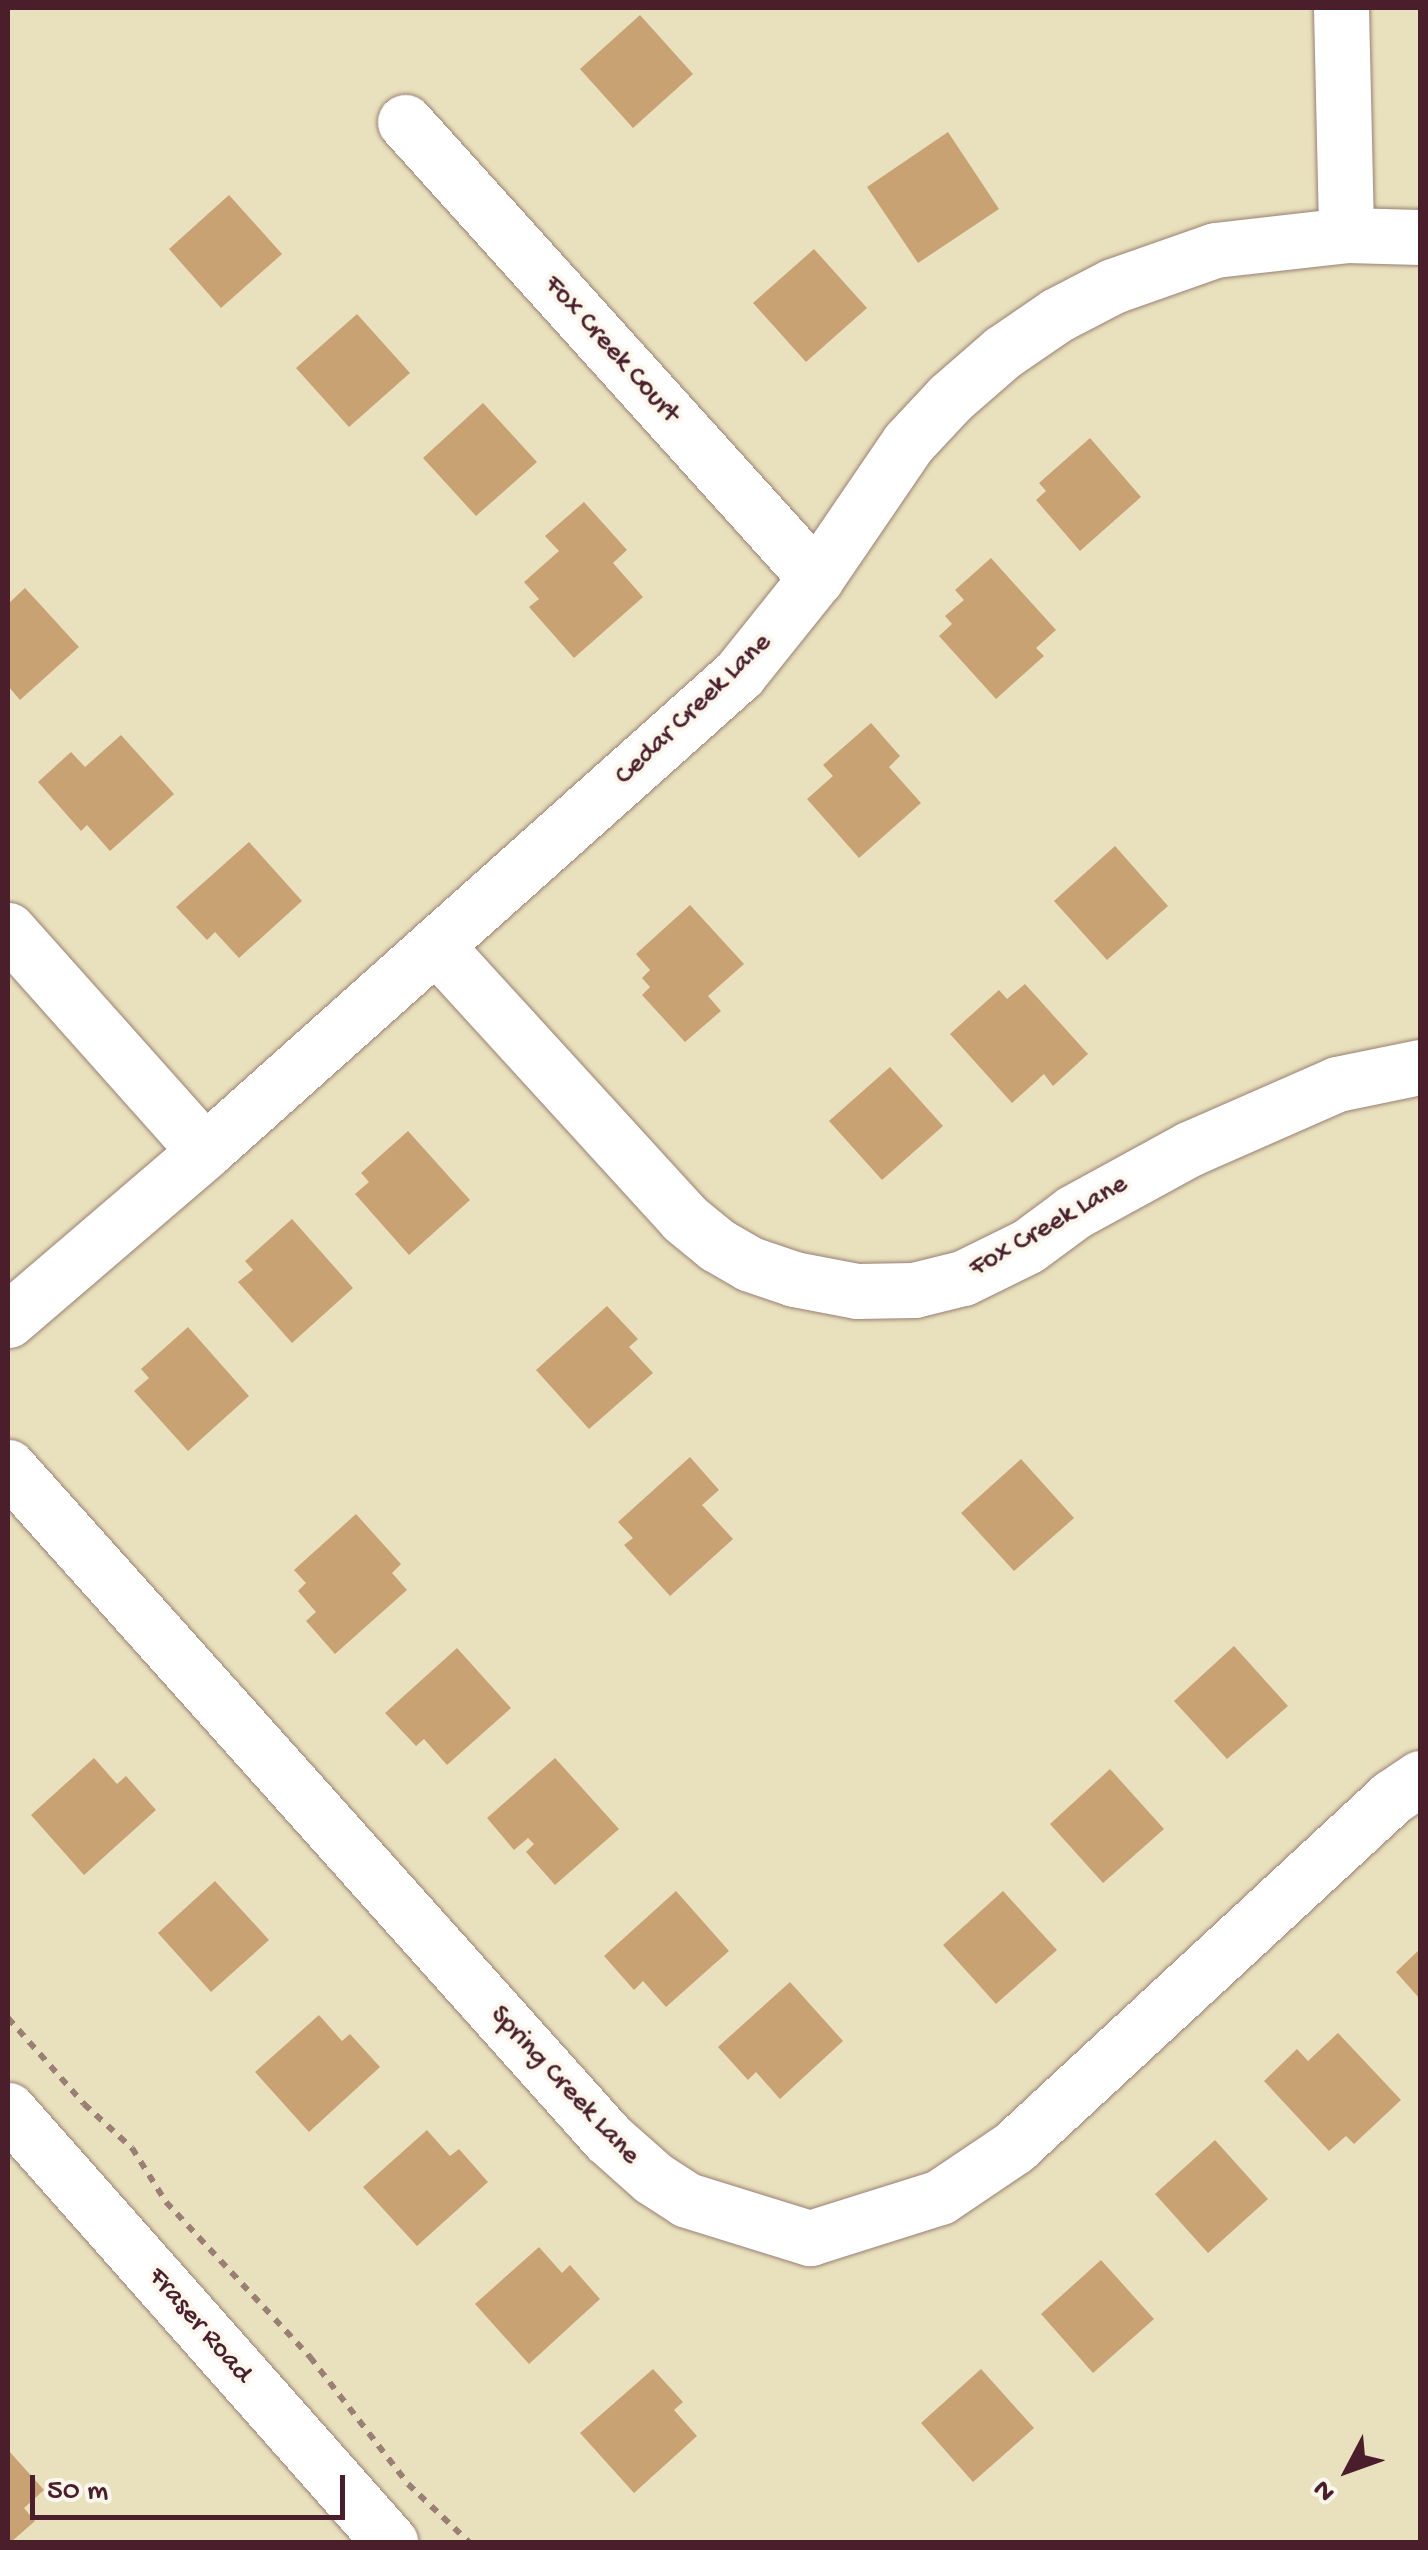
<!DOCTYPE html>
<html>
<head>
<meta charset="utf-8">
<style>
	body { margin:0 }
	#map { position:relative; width:1428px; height:2550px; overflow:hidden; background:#e9e1bd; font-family:"Gochi Hand",sans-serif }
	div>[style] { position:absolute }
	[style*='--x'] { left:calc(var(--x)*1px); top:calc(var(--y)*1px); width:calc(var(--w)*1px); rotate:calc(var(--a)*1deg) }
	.building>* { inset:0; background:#c9a273 }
	.path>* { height:6px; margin-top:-3px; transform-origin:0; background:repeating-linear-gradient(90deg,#9a8074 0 8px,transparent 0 16px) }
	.roads { filter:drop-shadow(0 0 2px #9a8074) drop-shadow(0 0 2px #9a8074) }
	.minor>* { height:55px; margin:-27.5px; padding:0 27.5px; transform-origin:27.5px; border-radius:27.5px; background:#fff }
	span { translate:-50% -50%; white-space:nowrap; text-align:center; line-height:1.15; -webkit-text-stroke:8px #fbf7ec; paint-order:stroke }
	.street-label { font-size:28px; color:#4a1f2b }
	.frame { position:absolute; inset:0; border:10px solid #4a1f2b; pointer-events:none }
	.north { position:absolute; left:1298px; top:2420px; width:100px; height:100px; -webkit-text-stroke:8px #fbf7ec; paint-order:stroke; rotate:229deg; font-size:28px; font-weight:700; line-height:40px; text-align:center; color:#4a1f2b }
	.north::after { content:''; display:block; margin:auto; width:35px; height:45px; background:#4a1f2b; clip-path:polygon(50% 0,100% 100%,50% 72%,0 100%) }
	.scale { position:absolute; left:30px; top:2475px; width:315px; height:45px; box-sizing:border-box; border:5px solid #4a1f2b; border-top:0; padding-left:12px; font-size:30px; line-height:35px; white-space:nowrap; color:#4a1f2b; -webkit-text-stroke:8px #fbf7ec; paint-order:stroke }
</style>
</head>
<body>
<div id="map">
	<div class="building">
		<i style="clip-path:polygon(640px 15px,693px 74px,633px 128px,580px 69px)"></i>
		<i style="clip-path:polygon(948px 132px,999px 209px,918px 263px,867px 187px)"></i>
		<i style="clip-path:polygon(229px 195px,282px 254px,221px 308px,169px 249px)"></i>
		<i style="clip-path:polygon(814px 249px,867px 308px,806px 362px,753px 303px)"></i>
		<i style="clip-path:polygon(357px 314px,410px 373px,349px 427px,296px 368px)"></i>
		<i style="clip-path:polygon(483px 403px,537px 462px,476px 516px,423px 458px)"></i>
		<i style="clip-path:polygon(1090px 438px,1141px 497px,1080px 551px,1036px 500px,1046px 491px,1039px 483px)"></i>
		<i style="clip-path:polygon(584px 502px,627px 550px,613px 563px,643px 597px,574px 658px,529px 607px,539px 599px,524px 582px,559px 551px,545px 536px)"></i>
		<i style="clip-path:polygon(991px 558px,1056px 630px,1036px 648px,1044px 656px,996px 699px,939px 636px,952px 624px,945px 616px,964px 600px,955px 590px)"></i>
		<i style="clip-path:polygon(25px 588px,79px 647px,20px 700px,8px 686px,8px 604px)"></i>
		<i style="clip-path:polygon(871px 723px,900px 756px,889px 767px,921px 803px,859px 858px,807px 799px,833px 776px,823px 765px)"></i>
		<i style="clip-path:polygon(121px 735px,174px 794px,110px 851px,87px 825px,81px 831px,38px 782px,71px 752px,85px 767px)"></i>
		<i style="clip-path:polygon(249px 842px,302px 901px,239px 958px,215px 932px,207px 940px,176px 907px)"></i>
		<i style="clip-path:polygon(1115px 846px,1168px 906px,1107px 960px,1054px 901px)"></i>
		<i style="clip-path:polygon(690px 905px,744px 964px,708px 996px,721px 1011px,685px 1042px,642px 995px,650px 987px,642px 978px,650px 970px,636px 954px)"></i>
		<i style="clip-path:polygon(1025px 984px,1088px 1054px,1053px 1086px,1044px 1074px,1012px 1103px,950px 1034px,999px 990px,1007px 999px)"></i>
		<i style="clip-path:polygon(890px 1067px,943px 1126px,882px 1180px,829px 1121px)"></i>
		<i style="clip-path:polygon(408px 1131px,470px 1200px,409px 1255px,355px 1194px,369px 1182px,361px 1173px)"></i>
		<i style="clip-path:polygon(292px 1219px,353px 1288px,292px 1343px,238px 1282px,253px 1270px,245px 1261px)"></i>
		<i style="clip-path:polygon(607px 1306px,638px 1339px,629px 1347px,653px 1373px,589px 1429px,536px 1370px)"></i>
		<i style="clip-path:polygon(188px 1327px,249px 1396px,188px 1451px,134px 1391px,149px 1378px,141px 1369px)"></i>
		<i style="clip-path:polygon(690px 1457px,719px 1490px,702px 1505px,733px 1539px,670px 1596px,624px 1545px,633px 1538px,618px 1522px)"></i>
		<i style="clip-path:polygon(1021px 1459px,1074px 1518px,1014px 1571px,961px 1513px)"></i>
		<i style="clip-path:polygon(356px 1514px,401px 1564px,392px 1573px,407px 1590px,335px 1654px,306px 1621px,316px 1612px,298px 1591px,306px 1583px,294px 1570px)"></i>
		<i style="clip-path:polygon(1234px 1646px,1288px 1706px,1227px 1759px,1174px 1701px)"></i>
		<i style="clip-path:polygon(457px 1648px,511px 1708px,447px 1765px,424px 1739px,416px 1746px,385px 1713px)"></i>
		<i style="clip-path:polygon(94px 1758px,117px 1784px,126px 1776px,156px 1810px,84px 1875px,31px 1815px)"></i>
		<i style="clip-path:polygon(555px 1758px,619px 1829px,555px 1885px,526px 1852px,534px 1844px,528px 1838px,514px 1850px,487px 1818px)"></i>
		<i style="clip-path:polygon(1110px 1769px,1164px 1829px,1103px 1883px,1050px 1824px)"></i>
		<i style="clip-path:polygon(215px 1881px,269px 1940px,211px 1992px,158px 1933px)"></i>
		<i style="clip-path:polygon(676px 1891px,729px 1951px,666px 2007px,643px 1981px,634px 1990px,604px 1956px)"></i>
		<i style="clip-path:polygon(1003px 1891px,1057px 1950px,996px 2004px,943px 1945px)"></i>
		<i style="clip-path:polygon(1420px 1949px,1420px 1999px,1396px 1972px)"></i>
		<i style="clip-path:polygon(790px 1982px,843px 2041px,780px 2099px,756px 2072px,748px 2080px,718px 2047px)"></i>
		<i style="clip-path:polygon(319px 2015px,342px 2041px,350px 2034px,380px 2067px,309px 2132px,255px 2072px)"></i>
		<i style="clip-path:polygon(1338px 2033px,1401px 2100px,1354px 2144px,1346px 2136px,1329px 2151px,1264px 2081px,1297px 2049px,1308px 2061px)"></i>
		<i style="clip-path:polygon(427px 2130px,450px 2156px,459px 2149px,488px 2182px,417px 2246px,363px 2187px)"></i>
		<i style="clip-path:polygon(1215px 2140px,1268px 2199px,1208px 2253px,1155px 2194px)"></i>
		<i style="clip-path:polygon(539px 2247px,562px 2273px,570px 2265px,600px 2299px,529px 2364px,475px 2304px)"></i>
		<i style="clip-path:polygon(1101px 2260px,1154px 2319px,1093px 2373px,1041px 2314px)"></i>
		<i style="clip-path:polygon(653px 2369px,683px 2402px,674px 2410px,697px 2436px,634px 2493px,580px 2433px)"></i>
		<i style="clip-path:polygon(981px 2369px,1034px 2428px,973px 2482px,921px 2423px)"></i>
		<i style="clip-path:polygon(8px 2450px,44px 2490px,24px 2508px,35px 2521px,11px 2542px,8px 2542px)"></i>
	</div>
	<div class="path">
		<i style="--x:8;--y:2018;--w:115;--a:48.5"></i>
		<i style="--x:84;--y:2104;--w:65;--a:42.5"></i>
		<i style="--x:132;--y:2148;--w:64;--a:57.8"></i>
		<i style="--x:166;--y:2202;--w:212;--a:47.1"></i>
		<i style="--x:310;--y:2357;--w:160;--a:52.3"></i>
		<i style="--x:408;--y:2484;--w:84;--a:43.6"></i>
	</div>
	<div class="roads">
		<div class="minor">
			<i style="--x:1341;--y:8;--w:227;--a:88.7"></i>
			<i style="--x:405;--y:122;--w:614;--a:47.97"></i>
			<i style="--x:8;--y:930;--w:296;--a:48.3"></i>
			<i style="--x:436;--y:946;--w:368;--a:47.6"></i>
			<i style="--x:684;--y:1218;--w:43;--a:39.3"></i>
			<i style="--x:717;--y:1245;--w:38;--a:30"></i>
			<i style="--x:750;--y:1264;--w:46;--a:18.8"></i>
			<i style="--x:794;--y:1279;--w:64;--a:10.8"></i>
			<i style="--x:857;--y:1291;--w:57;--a:-1"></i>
			<i style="--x:914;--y:1290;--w:50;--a:-13.8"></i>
			<i style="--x:963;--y:1278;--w:72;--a:-26.2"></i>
			<i style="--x:1028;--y:1246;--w:57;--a:-36.5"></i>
			<i style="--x:1074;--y:1212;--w:131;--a:-28.7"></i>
			<i style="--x:1189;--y:1149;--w:162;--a:-23.7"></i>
			<i style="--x:1337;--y:1084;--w:85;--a:-11.6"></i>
			<i style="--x:8;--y:1320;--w:260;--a:-40.6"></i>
			<i style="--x:205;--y:1151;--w:716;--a:-41.77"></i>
			<i style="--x:739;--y:674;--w:123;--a:-51.3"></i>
			<i style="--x:816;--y:578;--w:163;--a:-55.7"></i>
			<i style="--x:908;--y:443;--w:62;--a:-47"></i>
			<i style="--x:950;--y:398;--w:70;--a:-41"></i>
			<i style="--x:1003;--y:352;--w:65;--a:-34.4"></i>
			<i style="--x:1057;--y:315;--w:63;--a:-27.4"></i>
			<i style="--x:1113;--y:286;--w:108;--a:-19.4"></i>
			<i style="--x:1215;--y:250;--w:132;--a:-6.5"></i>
			<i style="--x:1346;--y:235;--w:74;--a:1.5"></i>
			<i style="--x:8;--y:1467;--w:900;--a:48.2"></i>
			<i style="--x:608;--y:2138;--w:60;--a:41.6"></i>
			<i style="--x:653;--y:2178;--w:40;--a:32.9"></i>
			<i style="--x:687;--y:2200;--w:129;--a:17.2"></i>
			<i style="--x:810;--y:2238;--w:136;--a:-17.5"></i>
			<i style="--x:940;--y:2197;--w:89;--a:-34"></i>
			<i style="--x:1014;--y:2147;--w:515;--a:-42.8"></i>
			<i style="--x:1392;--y:1797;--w:34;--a:-34"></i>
			<i style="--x:8;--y:2110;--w:577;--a:48.51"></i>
		</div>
	</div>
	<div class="street-label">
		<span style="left:611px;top:350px;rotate:48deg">Fox Creek Court</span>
		<span style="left:694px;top:710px;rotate:-44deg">Cedar Creek Lane</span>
		<span style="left:1049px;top:1227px;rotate:-30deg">Fox Creek Lane</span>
		<span style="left:564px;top:2086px;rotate:47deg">Spring Creek Lane</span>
		<span style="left:199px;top:2326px;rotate:49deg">Fraser Road</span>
	</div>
	<div class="frame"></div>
	<div class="north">N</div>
	<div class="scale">50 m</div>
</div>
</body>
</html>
